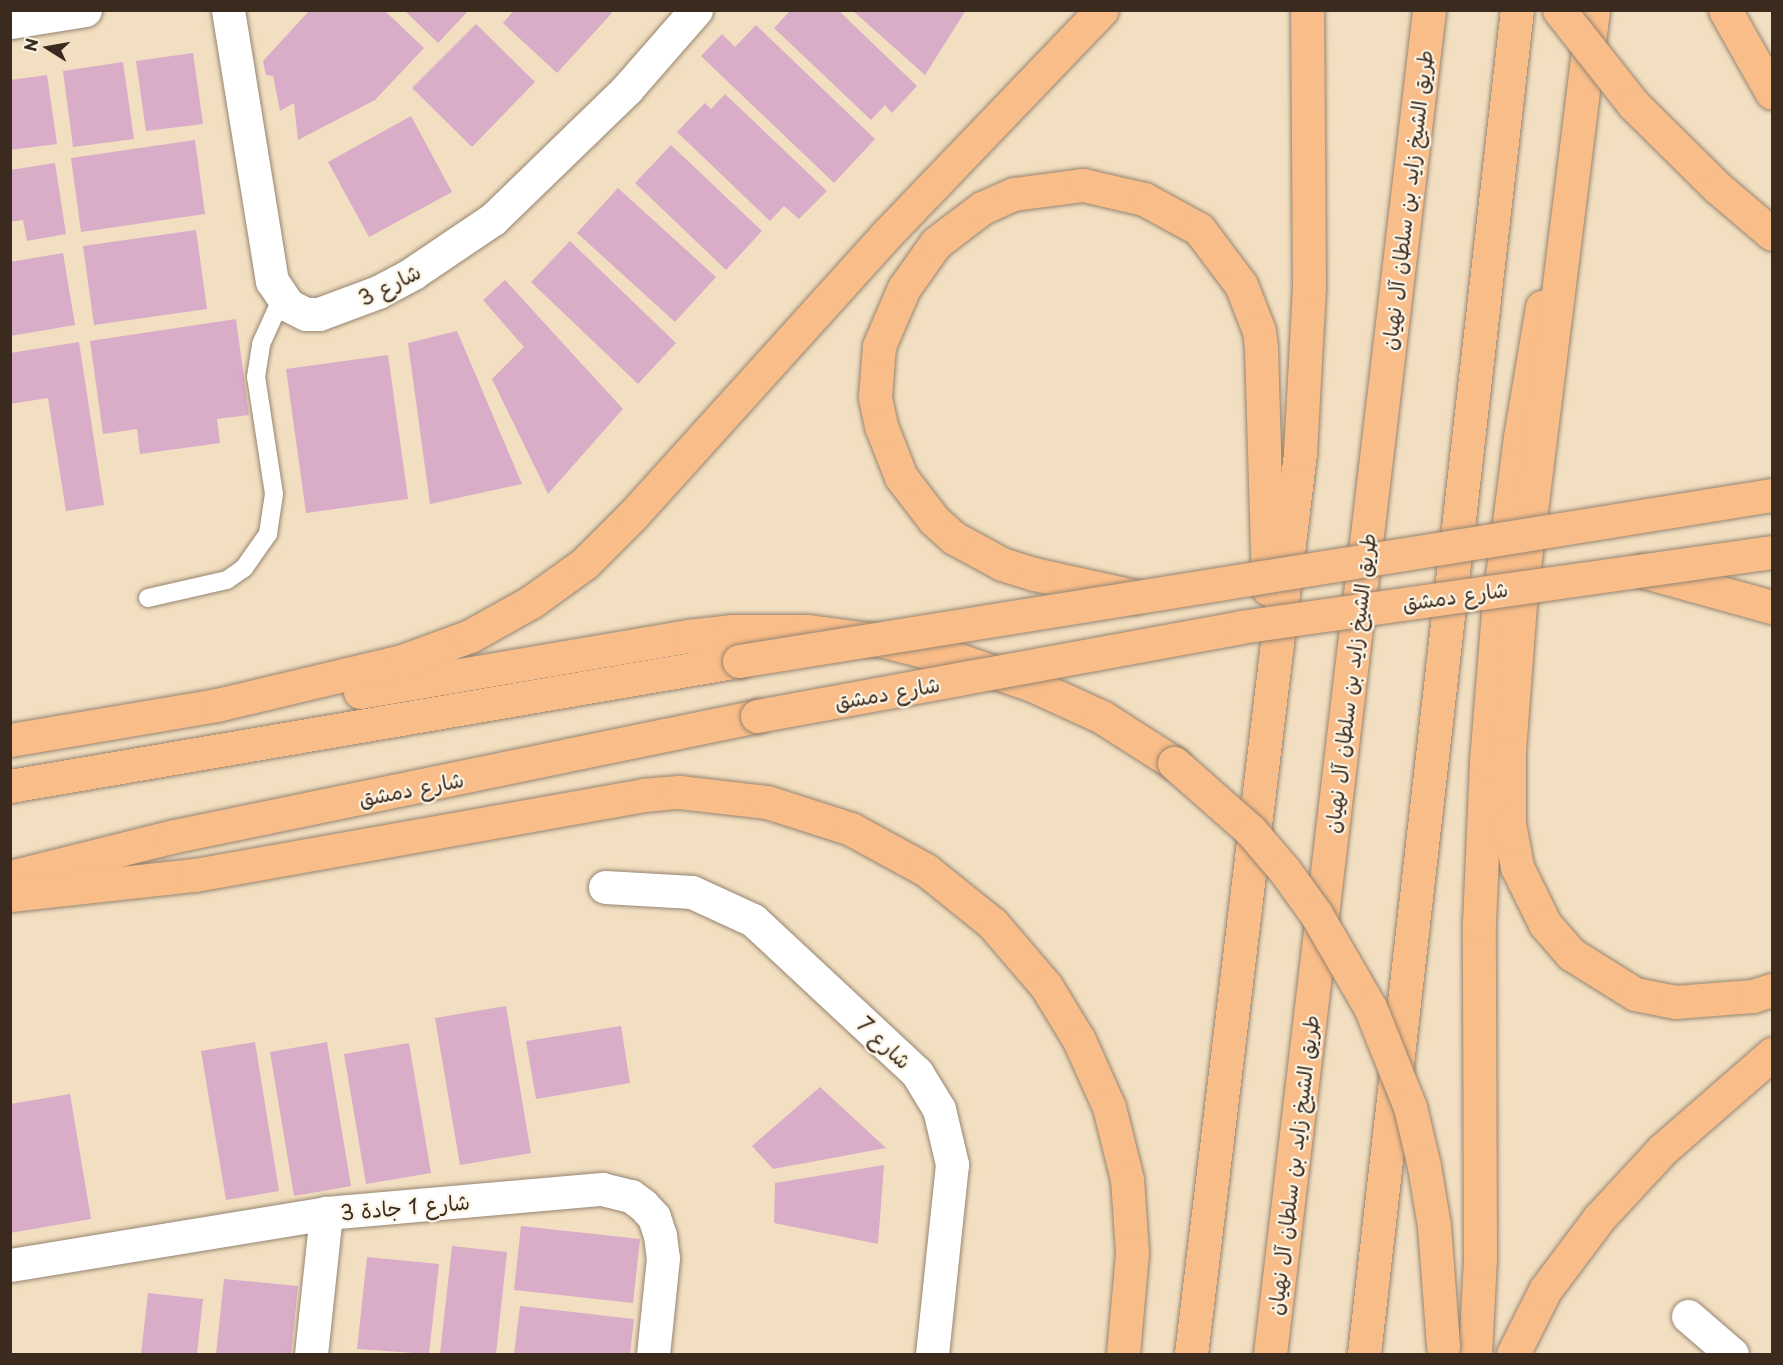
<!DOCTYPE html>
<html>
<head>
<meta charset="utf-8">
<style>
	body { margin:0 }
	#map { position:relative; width:1783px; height:1365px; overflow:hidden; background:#f2dfc1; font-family:"Playpen Sans","Playpen Sans Arabic",sans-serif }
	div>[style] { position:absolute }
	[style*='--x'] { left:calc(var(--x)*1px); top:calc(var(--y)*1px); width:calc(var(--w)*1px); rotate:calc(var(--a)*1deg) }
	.building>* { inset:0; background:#d9acc7 }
	.roads { filter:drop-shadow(0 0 2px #968470) drop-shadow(0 0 2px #968470) }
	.lane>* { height:18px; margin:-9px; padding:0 9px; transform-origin:9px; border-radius:9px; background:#fff }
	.street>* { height:33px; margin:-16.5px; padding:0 16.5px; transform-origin:16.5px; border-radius:16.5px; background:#fff }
	.primary>* { height:33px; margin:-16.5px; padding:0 16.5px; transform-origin:16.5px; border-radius:16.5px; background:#f9bd89 }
	.highway>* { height:33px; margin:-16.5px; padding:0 16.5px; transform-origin:16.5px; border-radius:16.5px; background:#f9bd89 }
	.bridges { filter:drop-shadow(0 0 2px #968470) drop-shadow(0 0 2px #968470) }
	.primary-bridge>* { height:33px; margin:-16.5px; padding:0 16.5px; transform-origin:16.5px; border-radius:16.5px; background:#f9bd89 }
	span { translate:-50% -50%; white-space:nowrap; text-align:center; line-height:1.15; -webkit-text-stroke:4.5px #fcf5e5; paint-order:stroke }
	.street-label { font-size:21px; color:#3b2a1e }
	.frame { position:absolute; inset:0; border:12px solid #3b2a1e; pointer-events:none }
	.north { position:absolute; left:18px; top:18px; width:60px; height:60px; -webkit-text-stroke:4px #fcf5e5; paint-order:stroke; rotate:281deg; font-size:16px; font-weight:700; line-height:24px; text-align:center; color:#3b2a1e }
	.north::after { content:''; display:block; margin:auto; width:21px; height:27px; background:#3b2a1e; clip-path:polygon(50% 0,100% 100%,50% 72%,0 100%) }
</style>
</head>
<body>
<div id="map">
	<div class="building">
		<i style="clip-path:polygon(310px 10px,384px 10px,424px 48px,375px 100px,298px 140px,294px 103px,280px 111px,273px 76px,266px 75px,263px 61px)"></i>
		<i style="clip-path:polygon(404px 10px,469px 10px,438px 43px)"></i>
		<i style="clip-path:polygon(514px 10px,608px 10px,612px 13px,557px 73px,503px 23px)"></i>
		<i style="clip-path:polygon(791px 10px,838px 10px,917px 86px,892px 113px,885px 105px,871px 120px,774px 28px)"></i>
		<i style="clip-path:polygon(852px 10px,966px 10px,925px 75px)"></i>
		<i style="clip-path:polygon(476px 24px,535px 82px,472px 147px,412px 88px)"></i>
		<i style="clip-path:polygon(756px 25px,875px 139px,834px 183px,701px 56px,722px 34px,735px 47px)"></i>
		<i style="clip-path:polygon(193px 53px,203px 124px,146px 131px,136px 61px)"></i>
		<i style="clip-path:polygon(123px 62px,134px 139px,73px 147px,63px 71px)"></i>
		<i style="clip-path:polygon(47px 75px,57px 144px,10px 150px,10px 80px)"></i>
		<i style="clip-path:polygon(725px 94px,827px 191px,799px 219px,784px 206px,770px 221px,677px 132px,705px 103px,711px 109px)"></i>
		<i style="clip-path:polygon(411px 116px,452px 192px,369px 237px,328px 162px)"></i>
		<i style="clip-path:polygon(195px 140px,205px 214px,81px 232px,71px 158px)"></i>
		<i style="clip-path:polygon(671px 145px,762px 231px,726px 270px,635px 183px)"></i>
		<i style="clip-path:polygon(55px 163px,66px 234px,27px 241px,23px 220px,10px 222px,10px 170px)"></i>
		<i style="clip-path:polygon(618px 188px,716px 277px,675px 322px,577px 233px)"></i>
		<i style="clip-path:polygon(196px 230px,207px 309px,94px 325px,83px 246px)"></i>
		<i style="clip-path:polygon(570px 241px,676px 343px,638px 384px,531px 282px)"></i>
		<i style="clip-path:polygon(63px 253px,75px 325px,10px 336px,10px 262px)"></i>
		<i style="clip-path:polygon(505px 280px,623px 409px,548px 494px,492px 379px,524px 347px,483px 300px)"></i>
		<i style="clip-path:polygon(236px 319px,249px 415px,217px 419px,220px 443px,140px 454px,137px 429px,103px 434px,90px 341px)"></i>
		<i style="clip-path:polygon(457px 331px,522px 484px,430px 504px,408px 343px)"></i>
		<i style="clip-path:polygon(79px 342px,104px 505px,66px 511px,48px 398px,10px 404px,10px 353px)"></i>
		<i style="clip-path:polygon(388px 355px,408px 499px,306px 513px,286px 369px)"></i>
		<i style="clip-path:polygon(506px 1006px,531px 1153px,460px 1165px,435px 1018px)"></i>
		<i style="clip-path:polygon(621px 1026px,630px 1083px,536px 1099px,526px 1041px)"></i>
		<i style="clip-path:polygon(255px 1042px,279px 1191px,226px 1200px,201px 1051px)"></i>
		<i style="clip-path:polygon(327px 1042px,351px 1186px,294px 1196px,270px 1052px)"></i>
		<i style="clip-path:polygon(409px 1043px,431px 1173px,366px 1184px,344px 1054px)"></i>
		<i style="clip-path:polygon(820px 1087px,886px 1148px,773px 1169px,752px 1146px)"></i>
		<i style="clip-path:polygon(70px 1094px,91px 1219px,10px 1233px,10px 1104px)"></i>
		<i style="clip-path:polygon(884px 1165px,878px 1244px,774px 1223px,775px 1183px)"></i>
		<i style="clip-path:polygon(521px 1226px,640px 1239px,633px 1303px,514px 1290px)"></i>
		<i style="clip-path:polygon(452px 1246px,507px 1252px,496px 1354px,440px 1354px)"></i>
		<i style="clip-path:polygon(367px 1257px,439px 1264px,429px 1354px,357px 1349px)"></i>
		<i style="clip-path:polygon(224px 1279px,298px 1286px,291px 1354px,216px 1354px)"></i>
		<i style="clip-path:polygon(148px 1293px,203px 1299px,197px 1354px,141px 1354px)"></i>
		<i style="clip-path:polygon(520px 1306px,634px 1319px,630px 1354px,514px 1354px)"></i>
	</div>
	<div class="roads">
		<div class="lane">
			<i style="--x:148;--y:598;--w:81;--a:-12.8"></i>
			<i style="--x:227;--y:580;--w:21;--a:-35"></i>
			<i style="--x:244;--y:568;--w:42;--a:-54.8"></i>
			<i style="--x:268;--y:534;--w:40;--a:-81.5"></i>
			<i style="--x:274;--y:494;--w:118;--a:-98.7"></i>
			<i style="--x:256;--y:377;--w:33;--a:-81"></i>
			<i style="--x:261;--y:344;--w:48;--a:-65.6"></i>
		</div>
		<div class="street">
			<i style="--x:228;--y:10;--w:275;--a:80.8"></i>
			<i style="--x:272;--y:281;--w:29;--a:56"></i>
			<i style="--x:288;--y:305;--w:20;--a:27"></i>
			<i style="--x:306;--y:314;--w:13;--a:0"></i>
			<i style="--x:319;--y:314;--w:63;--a:-20.4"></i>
			<i style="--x:378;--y:292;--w:40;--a:-28"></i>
			<i style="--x:413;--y:273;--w:97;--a:-34"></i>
			<i style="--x:493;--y:219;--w:187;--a:-44.1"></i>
			<i style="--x:627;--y:89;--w:105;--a:-48.9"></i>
			<i style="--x:10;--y:22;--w:76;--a:-9.1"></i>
			<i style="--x:605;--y:887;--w:87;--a:3.3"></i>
			<i style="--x:692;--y:892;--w:67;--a:24.7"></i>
			<i style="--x:753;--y:920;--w:224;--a:43"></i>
			<i style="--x:917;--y:1073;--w:42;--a:58.6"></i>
			<i style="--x:939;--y:1109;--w:57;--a:76.7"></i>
			<i style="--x:952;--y:1164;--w:191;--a:96"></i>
			<i style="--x:10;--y:1265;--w:320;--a:-9.3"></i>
			<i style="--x:326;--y:1213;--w:277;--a:-5"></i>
			<i style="--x:602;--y:1189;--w:30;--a:14"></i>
			<i style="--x:631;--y:1196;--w:15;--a:37"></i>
			<i style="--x:643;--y:1205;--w:16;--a:47"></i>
			<i style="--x:654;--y:1217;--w:19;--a:72"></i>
			<i style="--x:660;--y:1235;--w:23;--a:83"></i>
			<i style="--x:663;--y:1258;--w:97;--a:95.9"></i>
			<i style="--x:1688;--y:1316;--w:58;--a:40.8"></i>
			<i style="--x:311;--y:1354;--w:142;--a:-83.9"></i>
		</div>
		<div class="primary">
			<i style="--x:1725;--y:10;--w:95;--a:60.5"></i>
			<i style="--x:1134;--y:596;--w:102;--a:-167.6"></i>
			<i style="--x:1034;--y:574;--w:34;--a:-163"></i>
			<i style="--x:1002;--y:564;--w:55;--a:-151.6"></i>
			<i style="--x:954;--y:538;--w:27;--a:-138"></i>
			<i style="--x:934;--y:520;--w:54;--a:-127.5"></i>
			<i style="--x:901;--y:477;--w:55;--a:-111.4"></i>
			<i style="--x:881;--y:426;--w:30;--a:-102"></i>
			<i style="--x:875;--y:397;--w:51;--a:-85.5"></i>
			<i style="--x:879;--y:346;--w:63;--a:-66.7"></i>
			<i style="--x:904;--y:288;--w:55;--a:-54.6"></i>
			<i style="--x:936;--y:243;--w:58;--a:-37.3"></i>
			<i style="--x:982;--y:208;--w:35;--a:-24"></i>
			<i style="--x:1014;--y:194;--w:70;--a:-7.4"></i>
			<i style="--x:1083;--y:185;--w:63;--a:12.9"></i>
			<i style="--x:1144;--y:199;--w:63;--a:28.6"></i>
			<i style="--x:1199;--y:229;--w:70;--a:53.1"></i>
			<i style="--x:1241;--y:285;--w:49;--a:68.6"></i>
			<i style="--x:1259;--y:331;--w:17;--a:83"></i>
			<i style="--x:1261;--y:348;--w:241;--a:88.3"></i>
			<i style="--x:360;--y:692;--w:333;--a:-9.7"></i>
			<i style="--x:688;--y:636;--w:43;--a:-6.6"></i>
			<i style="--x:731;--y:631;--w:77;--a:0"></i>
			<i style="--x:808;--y:631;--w:77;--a:7.5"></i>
			<i style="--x:884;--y:641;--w:77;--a:14.2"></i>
			<i style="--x:959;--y:660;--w:77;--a:18.9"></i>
			<i style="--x:1032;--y:685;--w:77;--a:24.6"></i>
			<i style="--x:1102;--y:717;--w:85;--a:32.6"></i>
			<i style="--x:10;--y:740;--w:210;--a:-9.6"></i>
			<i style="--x:217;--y:705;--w:190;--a:-13.4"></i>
			<i style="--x:402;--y:661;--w:72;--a:-20.2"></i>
			<i style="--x:470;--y:636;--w:70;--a:-29.1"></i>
			<i style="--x:531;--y:602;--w:67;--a:-35.8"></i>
			<i style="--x:585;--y:563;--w:68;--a:-45"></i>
			<i style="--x:633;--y:515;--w:376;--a:-47.9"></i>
			<i style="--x:885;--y:236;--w:313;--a:-46.2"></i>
			<i style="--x:10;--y:786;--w:740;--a:-9.73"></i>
			<i style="--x:10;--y:877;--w:170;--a:-14"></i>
			<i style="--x:175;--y:836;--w:594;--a:-11.65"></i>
			<i style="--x:10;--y:895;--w:186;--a:-6.2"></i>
			<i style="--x:195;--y:875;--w:455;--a:-10.1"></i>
			<i style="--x:643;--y:795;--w:36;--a:-5"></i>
			<i style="--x:679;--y:792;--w:89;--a:6.5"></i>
			<i style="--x:767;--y:802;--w:88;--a:17.8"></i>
			<i style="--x:851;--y:829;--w:85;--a:28.7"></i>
			<i style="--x:926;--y:870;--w:85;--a:38.8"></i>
			<i style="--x:992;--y:923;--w:83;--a:49.4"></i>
			<i style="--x:1046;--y:986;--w:63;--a:58.6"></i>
			<i style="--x:1079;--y:1040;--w:73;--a:65.9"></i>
			<i style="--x:1109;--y:1107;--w:74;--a:76"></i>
			<i style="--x:1127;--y:1179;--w:74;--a:86.1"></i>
			<i style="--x:1132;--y:1253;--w:101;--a:95.1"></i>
			<i style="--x:1191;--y:1354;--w:908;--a:-83.1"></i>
			<i style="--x:1300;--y:453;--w:167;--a:-86.9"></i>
			<i style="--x:1309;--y:286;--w:276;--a:-90.4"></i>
			<i style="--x:1475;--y:1354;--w:95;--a:-87"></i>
			<i style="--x:1480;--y:1259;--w:336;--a:-90.2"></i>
			<i style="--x:1479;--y:923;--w:162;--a:-87.5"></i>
			<i style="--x:1486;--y:761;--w:163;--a:-85.4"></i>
			<i style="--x:1499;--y:599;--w:163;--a:-82.6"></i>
			<i style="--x:1520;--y:437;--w:132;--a:-80.4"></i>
			<i style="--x:1513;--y:1354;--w:72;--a:-63.4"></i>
			<i style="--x:1545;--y:1290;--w:90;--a:-53.1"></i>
			<i style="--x:1599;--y:1218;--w:94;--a:-47.2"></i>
			<i style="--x:1663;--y:1149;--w:145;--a:-41.1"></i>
		</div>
		<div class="highway">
			<i style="--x:1593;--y:10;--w:585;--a:97.06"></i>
			<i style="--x:1521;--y:591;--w:161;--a:94.3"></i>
			<i style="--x:1509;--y:752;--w:71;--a:90"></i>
			<i style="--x:1509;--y:823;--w:45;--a:79.7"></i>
			<i style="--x:1517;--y:867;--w:64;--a:63.8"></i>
			<i style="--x:1545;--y:924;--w:40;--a:49"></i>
			<i style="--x:1571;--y:954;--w:75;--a:32"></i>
			<i style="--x:1635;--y:994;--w:41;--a:11.3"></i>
			<i style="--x:1675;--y:1002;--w:78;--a:-4.4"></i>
			<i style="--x:1753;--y:996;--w:20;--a:-18"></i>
			<i style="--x:1642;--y:571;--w:135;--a:15.5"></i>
			<i style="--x:1270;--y:1354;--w:1353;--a:-83.25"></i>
			<i style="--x:1364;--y:1354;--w:1353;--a:-83.51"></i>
		</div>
	</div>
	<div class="bridges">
		<div class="primary-bridge">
			<i style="--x:1559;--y:10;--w:121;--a:51.7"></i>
			<i style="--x:1634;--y:105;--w:118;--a:44.7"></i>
			<i style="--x:1718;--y:188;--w:71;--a:40.4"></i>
			<i style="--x:739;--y:661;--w:1046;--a:-9.13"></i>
			<i style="--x:757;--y:716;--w:491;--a:-10.4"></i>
			<i style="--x:1240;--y:627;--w:537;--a:-8.02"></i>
			<i style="--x:1174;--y:763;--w:101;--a:41.4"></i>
			<i style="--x:1250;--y:830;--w:54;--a:49.5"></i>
			<i style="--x:1285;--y:871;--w:53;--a:54.2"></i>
			<i style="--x:1316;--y:914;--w:108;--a:59.9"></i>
			<i style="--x:1370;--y:1007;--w:108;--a:68.2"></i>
			<i style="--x:1410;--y:1107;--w:61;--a:76.7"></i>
			<i style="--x:1424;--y:1166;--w:61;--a:80.5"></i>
			<i style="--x:1434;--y:1226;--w:121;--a:85.7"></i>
		</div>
	</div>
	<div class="street-label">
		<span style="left:1406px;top:200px;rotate:-83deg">طريق الشيخ زايد بن سلطان آل نهيان</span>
		<span style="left:389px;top:284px;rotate:-27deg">شارع 3</span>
		<span style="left:1455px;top:595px;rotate:-8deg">شارع دمشق</span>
		<span style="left:1349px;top:683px;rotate:-83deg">طريق الشيخ زايد بن سلطان آل نهيان</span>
		<span style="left:887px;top:692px;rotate:-10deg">شارع دمشق</span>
		<span style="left:411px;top:788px;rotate:-11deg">شارع دمشق</span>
		<span style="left:885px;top:1042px;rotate:43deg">شارع 7</span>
		<span style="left:1292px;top:1165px;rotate:-83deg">طريق الشيخ زايد بن سلطان آل نهيان</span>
		<span style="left:405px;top:1206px;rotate:-5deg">شارع 1 جادة 3</span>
	</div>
	<div class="frame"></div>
	<div class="north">N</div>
</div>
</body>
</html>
